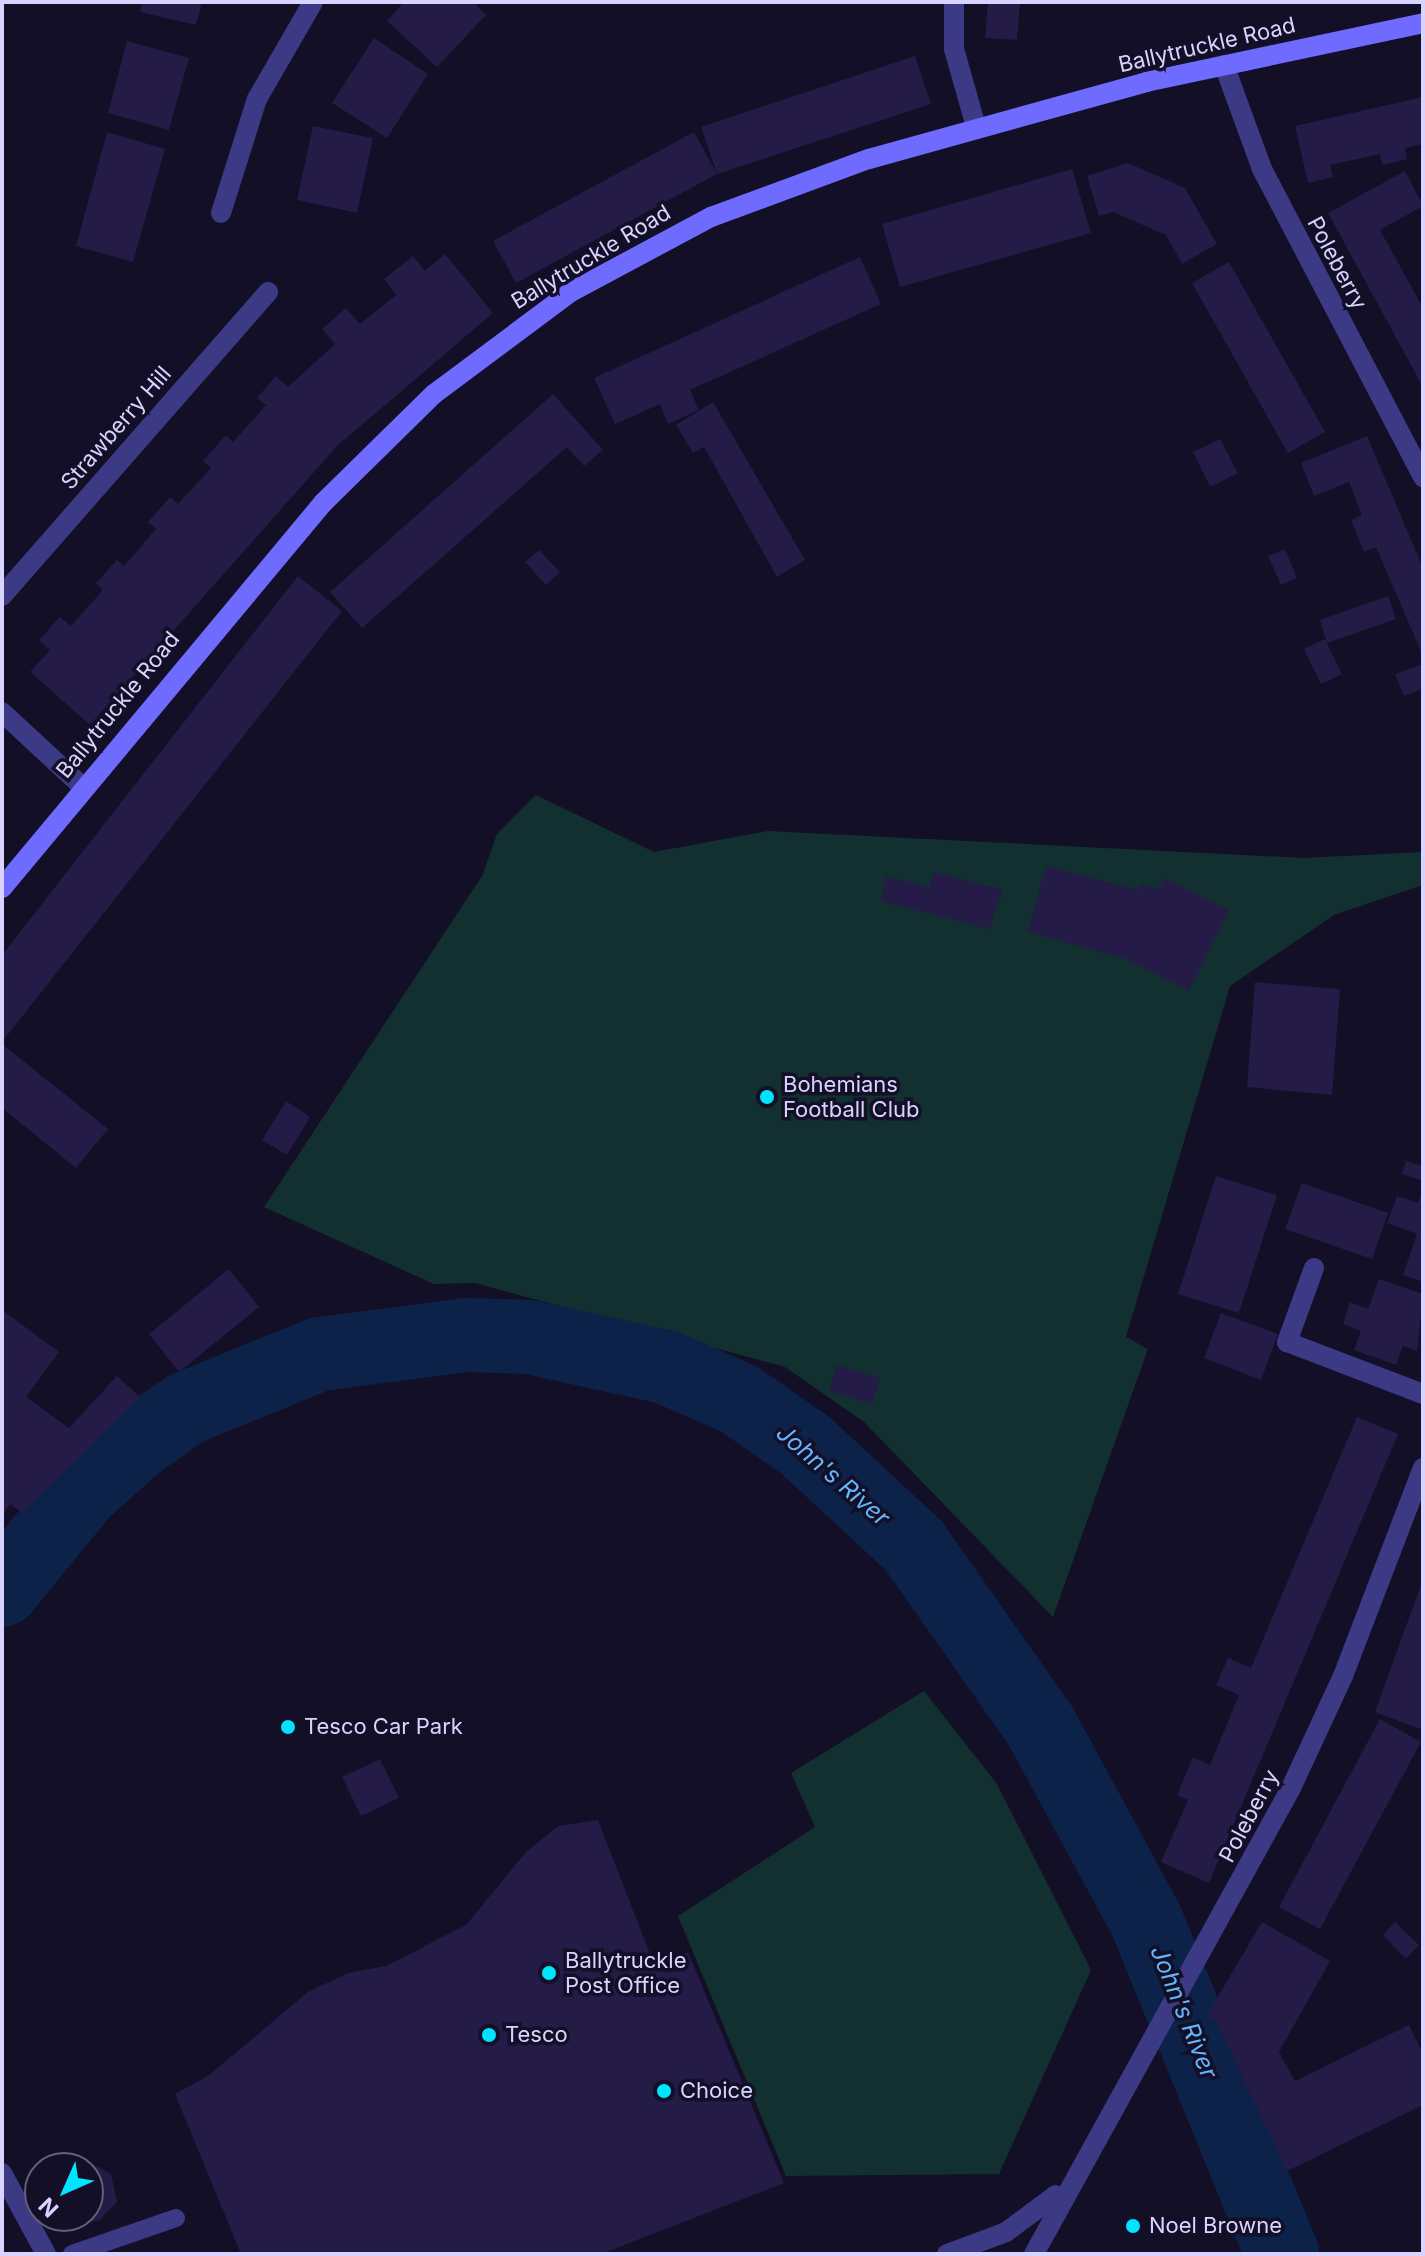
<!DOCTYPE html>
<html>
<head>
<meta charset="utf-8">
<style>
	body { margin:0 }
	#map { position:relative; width:1425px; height:2256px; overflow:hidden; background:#130f26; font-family:Inter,sans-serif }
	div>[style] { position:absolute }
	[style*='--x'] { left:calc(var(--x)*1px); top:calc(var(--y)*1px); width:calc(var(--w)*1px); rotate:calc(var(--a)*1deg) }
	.green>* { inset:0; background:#12302f }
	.river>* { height:74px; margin:-37px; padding:0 37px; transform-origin:37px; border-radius:37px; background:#0c2248 }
	.building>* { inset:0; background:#241b47 }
	.service>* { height:18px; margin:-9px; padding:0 9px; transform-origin:9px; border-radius:9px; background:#3d3a85 }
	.minor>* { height:20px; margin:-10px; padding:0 10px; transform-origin:10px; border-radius:10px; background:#3d3a85 }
	.tertiary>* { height:20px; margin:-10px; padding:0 10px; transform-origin:10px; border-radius:10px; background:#3d3a85 }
	.secondary>* { height:20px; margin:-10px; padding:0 10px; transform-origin:10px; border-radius:10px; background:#6f6bff }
	.dots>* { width:22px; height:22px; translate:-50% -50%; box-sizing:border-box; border:4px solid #130f26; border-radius:50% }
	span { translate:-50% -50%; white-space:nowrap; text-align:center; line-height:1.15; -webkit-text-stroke:7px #130f26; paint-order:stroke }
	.street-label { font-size:22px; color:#d9d4ff }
	.poi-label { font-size:22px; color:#d9d4ff }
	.left { translate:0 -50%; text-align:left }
	.water-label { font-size:24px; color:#62b6ff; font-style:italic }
	.frame { position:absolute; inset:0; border:4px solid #d9d4ff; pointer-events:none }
	.north { position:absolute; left:24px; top:2152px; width:80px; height:80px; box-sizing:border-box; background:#130f26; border:2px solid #625e7d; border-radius:50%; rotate:225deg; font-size:22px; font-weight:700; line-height:32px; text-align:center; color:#d9d4ff }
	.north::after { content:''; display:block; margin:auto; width:28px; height:36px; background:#00e5ff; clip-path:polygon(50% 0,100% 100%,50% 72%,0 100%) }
</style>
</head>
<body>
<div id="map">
	<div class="green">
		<i style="clip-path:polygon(536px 795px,654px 852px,768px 831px,1304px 858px,1423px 852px,1423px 885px,1334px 915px,1230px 986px,1126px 1337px,1148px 1349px,1053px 1617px,864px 1422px,785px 1367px,475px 1283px,434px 1284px,264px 1207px,482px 876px,497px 834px)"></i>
		<i style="clip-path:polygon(924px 1691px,997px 1784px,1091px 1970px,999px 2174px,786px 2176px,678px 1916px,815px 1827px,791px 1773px)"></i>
	</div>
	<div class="river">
		<i style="--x:2;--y:1590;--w:128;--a:-50.7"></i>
		<i style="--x:83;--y:1491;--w:74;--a:-41.7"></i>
		<i style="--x:138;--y:1442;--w:60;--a:-34.8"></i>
		<i style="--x:187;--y:1408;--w:144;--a:-22.1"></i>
		<i style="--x:320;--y:1354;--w:147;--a:-7.4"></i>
		<i style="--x:466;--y:1335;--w:63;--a:1.8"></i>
		<i style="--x:529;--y:1337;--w:140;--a:12.4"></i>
		<i style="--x:666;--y:1367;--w:80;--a:23.7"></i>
		<i style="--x:739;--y:1399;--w:80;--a:34.9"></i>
		<i style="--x:805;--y:1445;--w:149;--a:42.8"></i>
		<i style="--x:914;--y:1546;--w:219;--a:54.9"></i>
		<i style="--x:1040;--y:1725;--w:222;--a:61.5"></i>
		<i style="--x:1146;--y:1920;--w:361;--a:67.8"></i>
	</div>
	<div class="building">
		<i style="clip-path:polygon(142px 2px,202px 2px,196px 25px,140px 12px)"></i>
		<i style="clip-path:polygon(404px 2px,473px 2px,486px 15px,437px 67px,387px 21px)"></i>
		<i style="clip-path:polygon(988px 2px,1020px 2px,1017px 40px,985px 38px)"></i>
		<i style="clip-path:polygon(374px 38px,428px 74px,387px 138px,332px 103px)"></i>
		<i style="clip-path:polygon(127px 41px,189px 58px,169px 130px,108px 113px)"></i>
		<i style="clip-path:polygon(915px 56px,931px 104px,717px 174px,516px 283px,493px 241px,694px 132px,717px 174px,701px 127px)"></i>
		<i style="clip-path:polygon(1423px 97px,1423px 144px,1405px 148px,1407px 159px,1382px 165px,1380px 154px,1330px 165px,1333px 177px,1308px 183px,1295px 126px)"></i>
		<i style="clip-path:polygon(313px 126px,373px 138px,357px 213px,297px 200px)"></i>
		<i style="clip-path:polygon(107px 132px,165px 149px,133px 262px,76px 246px)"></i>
		<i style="clip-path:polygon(1128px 163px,1185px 188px,1217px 244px,1182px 264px,1166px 235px,1113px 212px,1099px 216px,1087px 176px)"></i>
		<i style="clip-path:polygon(1072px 169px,1091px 233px,900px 287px,882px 224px)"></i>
		<i style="clip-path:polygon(1405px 171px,1423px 206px,1380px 230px,1423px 308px,1423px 387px,1328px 213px)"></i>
		<i style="clip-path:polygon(445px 254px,493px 313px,337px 446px,90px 725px,30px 672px,50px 650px,39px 640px,60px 617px,71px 626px,103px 590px,96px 583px,117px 560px,124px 566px,156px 529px,148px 522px,170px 497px,178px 504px,211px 468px,203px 461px,226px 435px,233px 442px,266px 405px,257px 398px,276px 376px,288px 387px,335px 344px,322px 329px,346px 308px,360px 324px,396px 295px,384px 279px,413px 256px,425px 271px)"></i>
		<i style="clip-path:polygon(860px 257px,881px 304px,690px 390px,699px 410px,668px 424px,660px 404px,615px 424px,594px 378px)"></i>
		<i style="clip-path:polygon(1229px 262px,1325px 432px,1288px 453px,1192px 283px)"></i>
		<i style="clip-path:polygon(553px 394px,603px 450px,584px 466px,567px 447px,362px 628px,330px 592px)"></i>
		<i style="clip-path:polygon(713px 402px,805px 560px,777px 577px,704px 447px,693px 453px,676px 425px)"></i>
		<i style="clip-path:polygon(1367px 436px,1423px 568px,1423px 656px,1376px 547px,1364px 552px,1351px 520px,1362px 515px,1349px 482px,1314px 496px,1301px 463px)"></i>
		<i style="clip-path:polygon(1220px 439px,1238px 473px,1210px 487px,1193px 452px)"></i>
		<i style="clip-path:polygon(1285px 549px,1297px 578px,1281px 585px,1268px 556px)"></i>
		<i style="clip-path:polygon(539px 550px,560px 572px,546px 585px,525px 562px)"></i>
		<i style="clip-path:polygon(298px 576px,342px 611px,2px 1042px,2px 955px)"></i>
		<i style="clip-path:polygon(1388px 596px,1396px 619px,1327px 643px,1320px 620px)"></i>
		<i style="clip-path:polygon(1325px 639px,1342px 674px,1321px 684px,1304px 649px)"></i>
		<i style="clip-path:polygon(1423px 664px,1423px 689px,1404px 696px,1395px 674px)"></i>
		<i style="clip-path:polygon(1046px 866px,1138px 890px,1140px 884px,1159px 889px,1165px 878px,1229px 910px,1189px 991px,1124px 958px,1028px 932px)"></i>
		<i style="clip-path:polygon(933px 872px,1003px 890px,989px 929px,881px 901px,886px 876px,929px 887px)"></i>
		<i style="clip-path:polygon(1255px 982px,1340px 989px,1332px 1095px,1247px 1087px)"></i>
		<i style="clip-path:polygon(2px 1044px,108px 1129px,76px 1168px,2px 1108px)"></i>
		<i style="clip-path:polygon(286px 1101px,310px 1117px,287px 1155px,262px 1140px)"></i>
		<i style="clip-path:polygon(1406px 1161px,1423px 1166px,1423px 1181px,1402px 1174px)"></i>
		<i style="clip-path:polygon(1216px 1176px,1277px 1195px,1239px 1313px,1178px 1294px)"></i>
		<i style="clip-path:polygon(1302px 1183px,1388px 1213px,1372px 1259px,1285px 1229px)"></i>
		<i style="clip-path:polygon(1423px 1189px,1423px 1282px,1403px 1275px,1417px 1234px,1387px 1223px,1397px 1196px,1418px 1203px)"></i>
		<i style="clip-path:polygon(229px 1269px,259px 1307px,179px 1372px,149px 1334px)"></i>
		<i style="clip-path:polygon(1379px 1279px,1423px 1294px,1417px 1351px,1403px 1346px,1396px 1365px,1354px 1350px,1361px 1331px,1343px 1324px,1350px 1302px,1368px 1309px)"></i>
		<i style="clip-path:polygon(2px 1310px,59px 1352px,26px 1397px,69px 1428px,117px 1376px,140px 1397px,22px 1513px,10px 1504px,2px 1515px)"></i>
		<i style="clip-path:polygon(1221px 1313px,1278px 1334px,1261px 1380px,1204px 1358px)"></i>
		<i style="clip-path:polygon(837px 1365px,880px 1378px,872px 1404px,829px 1391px)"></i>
		<i style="clip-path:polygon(1357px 1417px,1398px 1434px,1209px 1883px,1161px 1862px,1188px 1800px,1177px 1795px,1193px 1757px,1210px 1765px,1239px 1695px,1216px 1685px,1228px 1658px,1251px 1668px)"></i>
		<i style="clip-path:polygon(1423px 1579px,1423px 1730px,1375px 1712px)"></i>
		<i style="clip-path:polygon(1380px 1719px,1421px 1742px,1320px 1929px,1279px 1907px)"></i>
		<i style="clip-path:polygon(380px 1759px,399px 1798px,361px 1816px,342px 1777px)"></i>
		<i style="clip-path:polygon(598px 1820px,654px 1964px,688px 1952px,784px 2183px,601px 2254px,241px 2254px,175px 2094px,208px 2076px,308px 1992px,348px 1973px,386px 1966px,466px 1925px,526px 1852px,558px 1826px)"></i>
		<i style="clip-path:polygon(1262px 1922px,1330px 1961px,1279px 2052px,1295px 2081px,1409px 2025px,1423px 2054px,1423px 2105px,1287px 2171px,1216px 2021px,1207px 2015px)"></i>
		<i style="clip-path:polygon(1395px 1922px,1419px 1945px,1406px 1959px,1383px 1935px)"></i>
		<i style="clip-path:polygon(93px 2164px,111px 2174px,117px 2202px,99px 2221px,81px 2221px,68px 2216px,88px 2216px,88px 2168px,76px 2168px)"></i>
	</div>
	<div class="service">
		<i style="--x:72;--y:2254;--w:110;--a:-19.1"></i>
	</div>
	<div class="minor">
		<i style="--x:954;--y:2;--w:47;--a:90"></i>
		<i style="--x:954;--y:49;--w:81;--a:74.2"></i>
		<i style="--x:221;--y:213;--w:120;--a:-72.5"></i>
		<i style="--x:257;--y:99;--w:112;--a:-60"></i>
		<i style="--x:2;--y:596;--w:404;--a:-48.8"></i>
		<i style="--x:2;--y:712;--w:109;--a:42.8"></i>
		<i style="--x:1314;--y:1268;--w:79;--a:110"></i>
		<i style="--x:1287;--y:1342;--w:146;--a:20.9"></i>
	</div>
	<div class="tertiary">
		<i style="--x:1224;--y:65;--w:111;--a:69.9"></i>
		<i style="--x:1262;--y:169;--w:348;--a:62.4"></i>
		<i style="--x:2;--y:2173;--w:92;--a:61.5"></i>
		<i style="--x:947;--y:2254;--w:63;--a:-20.4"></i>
		<i style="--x:1006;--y:2232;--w:62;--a:-36.5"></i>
		<i style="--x:1034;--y:2254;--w:532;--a:-61.12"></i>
		<i style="--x:1291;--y:1788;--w:123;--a:-65.1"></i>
		<i style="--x:1343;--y:1676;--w:223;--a:-69"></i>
	</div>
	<div class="secondary">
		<i style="--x:2;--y:888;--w:501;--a:-50.18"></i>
		<i style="--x:323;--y:503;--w:156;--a:-44.5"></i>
		<i style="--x:434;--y:394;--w:171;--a:-36.7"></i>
		<i style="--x:571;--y:292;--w:159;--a:-28.2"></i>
		<i style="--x:711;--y:217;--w:168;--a:-20.2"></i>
		<i style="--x:869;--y:159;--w:288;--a:-15.5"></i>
		<i style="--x:1146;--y:82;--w:283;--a:-12"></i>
	</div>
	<div class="dots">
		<i style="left:767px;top:1097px;background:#00e5ff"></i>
		<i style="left:288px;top:1727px;background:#00e5ff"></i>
		<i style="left:549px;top:1973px;background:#00e5ff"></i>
		<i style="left:489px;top:2035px;background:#00e5ff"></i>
		<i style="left:664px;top:2091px;background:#00e5ff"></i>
		<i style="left:1133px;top:2226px;background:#00e5ff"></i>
	</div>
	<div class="street-label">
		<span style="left:1207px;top:45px;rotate:-13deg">Ballytruckle Road</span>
		<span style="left:591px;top:257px;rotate:-31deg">Ballytruckle Road</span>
		<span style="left:1337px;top:263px;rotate:62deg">Poleberry</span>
		<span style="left:116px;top:428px;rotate:-49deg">Strawberry Hill</span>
		<span style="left:118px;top:705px;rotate:-51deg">Ballytruckle Road</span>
		<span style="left:1249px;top:1816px;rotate:-62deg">Poleberry</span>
	</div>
	<div class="poi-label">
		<span class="left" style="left:783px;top:1097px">Bohemians<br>Football Club</span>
		<span class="left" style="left:304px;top:1727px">Tesco Car Park</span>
		<span class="left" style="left:565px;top:1973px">Ballytruckle<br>Post Office</span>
		<span class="left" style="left:505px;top:2035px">Tesco</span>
		<span class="left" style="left:680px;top:2091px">Choice</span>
		<span class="left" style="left:1149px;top:2226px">Noel Browne</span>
	</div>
	<div class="water-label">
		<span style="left:833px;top:1475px;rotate:41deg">John's River</span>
		<span style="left:1184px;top:2012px;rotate:68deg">John's River</span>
	</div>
	<div class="frame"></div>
	<div class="north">N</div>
</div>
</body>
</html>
